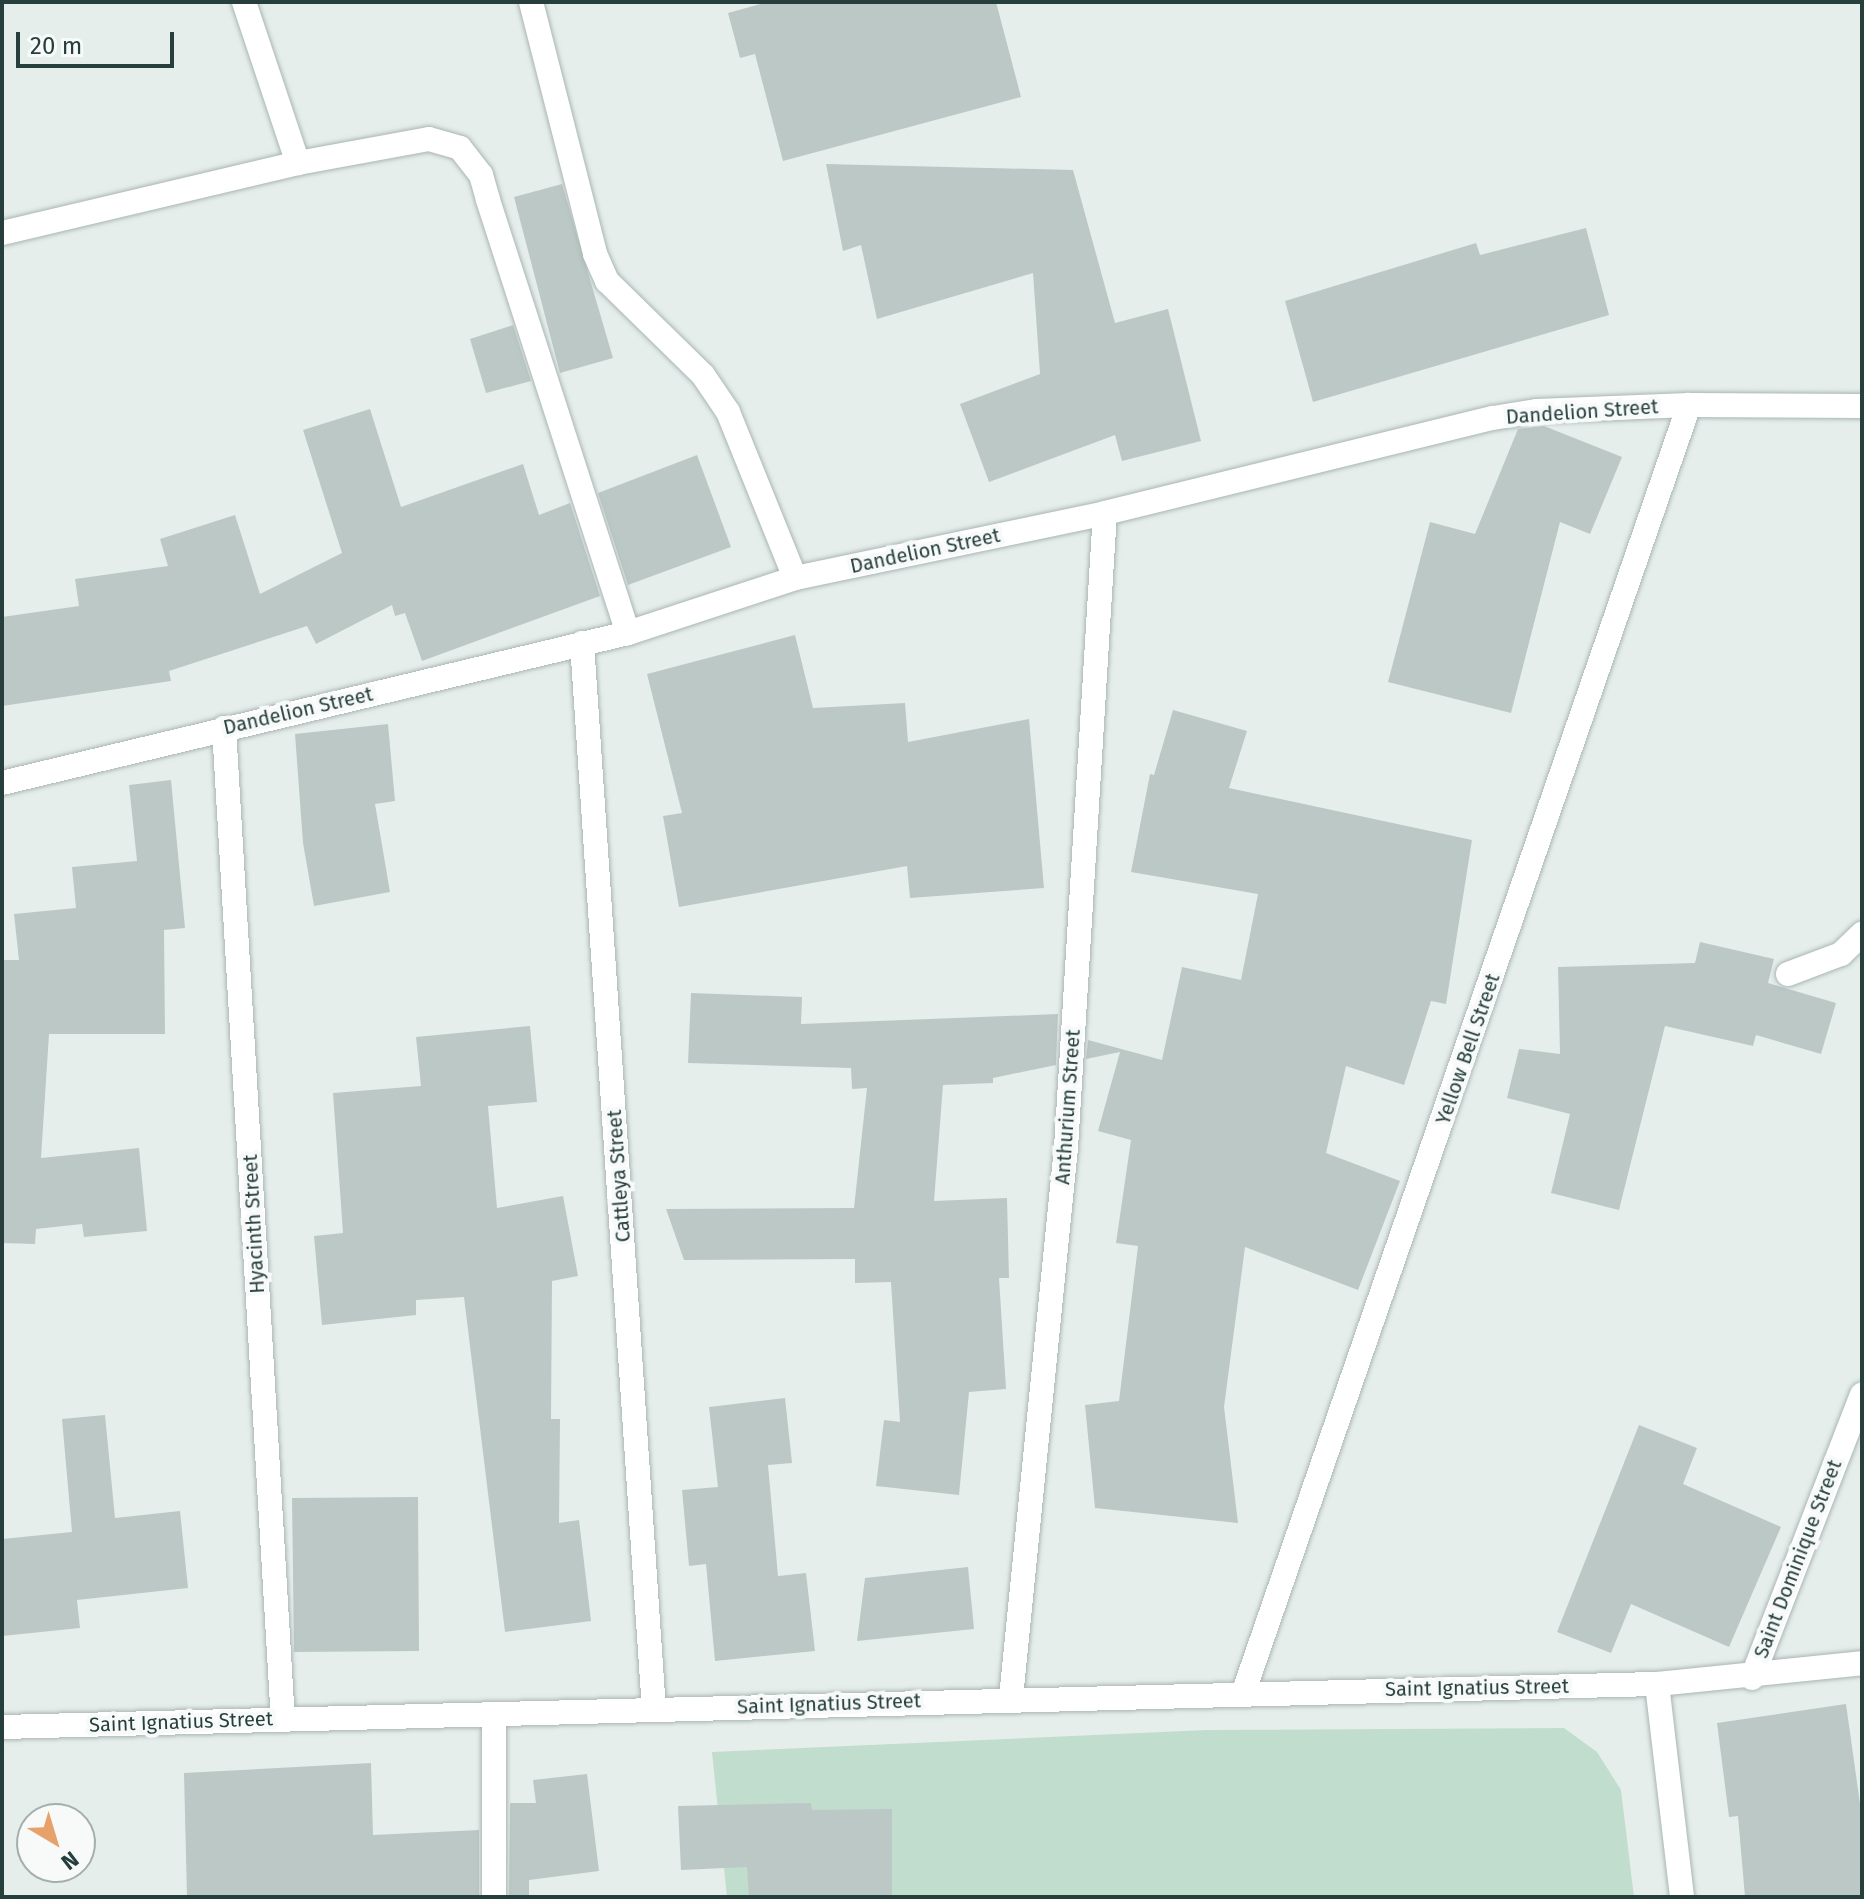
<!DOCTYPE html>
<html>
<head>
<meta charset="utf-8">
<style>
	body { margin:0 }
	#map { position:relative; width:1864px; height:1899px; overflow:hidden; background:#e6eeec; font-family:"Fira Sans",sans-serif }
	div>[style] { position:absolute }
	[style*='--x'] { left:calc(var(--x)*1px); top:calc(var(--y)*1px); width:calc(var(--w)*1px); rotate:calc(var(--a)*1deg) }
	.green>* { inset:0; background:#c1ddce }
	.building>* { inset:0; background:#bcc8c6 }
	.roads { filter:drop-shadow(0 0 2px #a9b6b4) drop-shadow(0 0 2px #a9b6b4) }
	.service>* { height:24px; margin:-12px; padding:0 12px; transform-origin:12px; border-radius:12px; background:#fff }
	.minor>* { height:24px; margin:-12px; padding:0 12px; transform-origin:12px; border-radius:12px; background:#fff }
	.tertiary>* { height:24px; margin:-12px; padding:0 12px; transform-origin:12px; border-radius:12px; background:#fff }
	span { translate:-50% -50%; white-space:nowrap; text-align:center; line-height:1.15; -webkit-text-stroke:8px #f7faf9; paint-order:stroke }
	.street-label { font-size:20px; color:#263f3d }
	.frame { position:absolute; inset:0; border:4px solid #263f3d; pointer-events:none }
	.north { position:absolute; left:16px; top:1803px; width:80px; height:80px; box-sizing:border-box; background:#f7faf9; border:2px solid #a3afae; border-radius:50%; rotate:142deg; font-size:22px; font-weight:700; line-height:32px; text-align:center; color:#263f3d }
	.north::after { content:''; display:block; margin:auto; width:28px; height:36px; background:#e7a26b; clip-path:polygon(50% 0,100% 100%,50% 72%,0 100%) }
	.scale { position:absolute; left:16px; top:32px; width:158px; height:36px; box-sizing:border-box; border:4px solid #263f3d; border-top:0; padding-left:10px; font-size:24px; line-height:28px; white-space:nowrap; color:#263f3d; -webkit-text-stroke:6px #f7faf9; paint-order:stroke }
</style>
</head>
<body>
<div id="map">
	<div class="green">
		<i style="clip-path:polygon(1564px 1728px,1597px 1752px,1621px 1790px,1634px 1897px,727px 1897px,712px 1752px,1207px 1730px)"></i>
	</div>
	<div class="building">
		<i style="clip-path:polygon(768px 2px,996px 2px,1021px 97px,783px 161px,755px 54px,740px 58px,728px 13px)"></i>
		<i style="clip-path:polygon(826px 164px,1073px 170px,1115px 323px,1168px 309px,1201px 441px,1122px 461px,1115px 435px,989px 482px,960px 404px,1040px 374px,1033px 273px,877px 319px,861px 245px,843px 251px)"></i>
		<i style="clip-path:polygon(562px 184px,613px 358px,560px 373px,514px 197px)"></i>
		<i style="clip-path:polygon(1586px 228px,1609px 315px,1313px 402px,1285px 301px,1476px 243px,1480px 255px)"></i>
		<i style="clip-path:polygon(513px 325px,531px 381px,486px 393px,470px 339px)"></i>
		<i style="clip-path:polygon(370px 409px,401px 507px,523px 464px,539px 515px,570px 503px,600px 596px,422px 661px,405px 613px,395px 616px,392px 605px,316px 644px,307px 626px,169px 671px,171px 681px,2px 706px,2px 617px,79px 606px,75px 579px,168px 566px,160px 539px,235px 515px,260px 594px,342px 553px,303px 430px)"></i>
		<i style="clip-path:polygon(1544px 426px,1622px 457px,1590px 534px,1560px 522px,1511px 713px,1388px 682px,1430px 522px,1475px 534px,1518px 429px)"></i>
		<i style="clip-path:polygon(697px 455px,731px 547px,628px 585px,598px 493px)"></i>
		<i style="clip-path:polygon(795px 635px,813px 708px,905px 703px,908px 742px,1029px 719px,1044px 888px,910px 898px,907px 866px,679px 907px,663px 816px,682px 813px,647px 674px)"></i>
		<i style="clip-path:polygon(1173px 710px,1247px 731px,1229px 788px,1472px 840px,1446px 1004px,1431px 1001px,1404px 1085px,1346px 1066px,1326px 1153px,1400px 1181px,1358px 1290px,1245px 1247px,1224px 1407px,1238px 1523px,1095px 1508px,1085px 1405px,1119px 1401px,1138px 1246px,1116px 1243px,1131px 1140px,1098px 1131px,1120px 1052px,1086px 1059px,1088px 1040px,1162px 1060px,1182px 967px,1241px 980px,1258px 894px,1131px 872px,1150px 774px,1154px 775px)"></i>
		<i style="clip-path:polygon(388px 724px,395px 801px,375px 804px,390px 892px,314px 906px,303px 843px,295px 734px)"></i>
		<i style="clip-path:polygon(171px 780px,185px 928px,164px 930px,165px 1034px,49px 1034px,41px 1158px,139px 1148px,147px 1231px,84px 1237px,82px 1224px,36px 1229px,35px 1244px,2px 1243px,2px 960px,19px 960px,14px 914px,76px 908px,72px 867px,137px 861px,129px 785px)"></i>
		<i style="clip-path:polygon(1700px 942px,1774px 959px,1768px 983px,1836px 1003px,1821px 1054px,1756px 1035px,1753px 1046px,1665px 1026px,1619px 1210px,1551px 1193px,1570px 1114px,1507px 1098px,1519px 1049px,1560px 1054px,1558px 967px,1695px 963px)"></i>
		<i style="clip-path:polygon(691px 993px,802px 997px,801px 1024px,1058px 1014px,1056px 1065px,993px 1078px,993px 1083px,943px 1085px,934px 1201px,1007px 1198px,1009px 1278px,999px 1278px,1006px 1389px,969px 1392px,959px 1495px,876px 1486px,884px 1420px,900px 1422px,891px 1282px,855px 1283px,855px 1259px,684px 1260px,666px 1209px,854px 1208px,867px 1088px,852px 1089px,851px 1068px,688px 1063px)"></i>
		<i style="clip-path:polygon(530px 1026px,537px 1102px,488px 1106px,497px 1208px,563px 1196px,578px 1276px,552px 1281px,551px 1419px,560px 1419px,559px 1523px,579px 1520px,591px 1621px,505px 1632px,464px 1297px,416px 1300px,416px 1315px,322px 1325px,314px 1236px,343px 1233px,333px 1093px,421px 1086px,416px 1037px)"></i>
		<i style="clip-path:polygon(785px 1398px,792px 1463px,768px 1465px,778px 1576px,806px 1573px,815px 1651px,715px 1661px,706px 1564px,689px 1566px,682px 1490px,718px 1487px,709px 1407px)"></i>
		<i style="clip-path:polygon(105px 1415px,115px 1518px,180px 1511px,188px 1588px,77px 1600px,80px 1628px,2px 1636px,2px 1539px,72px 1532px,62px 1419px)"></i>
		<i style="clip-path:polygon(1639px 1425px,1697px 1448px,1683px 1484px,1781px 1527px,1729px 1647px,1631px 1604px,1611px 1653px,1557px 1632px)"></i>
		<i style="clip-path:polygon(418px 1497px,419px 1651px,294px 1652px,292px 1498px)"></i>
		<i style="clip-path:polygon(968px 1567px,974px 1629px,857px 1641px,865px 1578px)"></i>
		<i style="clip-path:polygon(1846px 1704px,1862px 1818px,1862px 1897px,1745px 1897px,1738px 1816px,1729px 1817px,1717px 1723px)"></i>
		<i style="clip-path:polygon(371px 1763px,373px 1835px,479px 1830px,479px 1897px,187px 1897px,184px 1773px)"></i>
		<i style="clip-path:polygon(587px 1774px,599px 1871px,529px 1880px,529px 1897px,509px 1897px,510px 1803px,536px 1803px,533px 1780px)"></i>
		<i style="clip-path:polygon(811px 1803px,812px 1810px,892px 1809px,892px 1897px,749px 1897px,747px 1867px,681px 1870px,678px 1806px)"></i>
	</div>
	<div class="roads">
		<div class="service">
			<i style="--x:244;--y:2;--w:170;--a:71.5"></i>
			<i style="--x:531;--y:2;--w:260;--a:75.7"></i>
			<i style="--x:595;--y:254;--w:30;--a:66"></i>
			<i style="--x:607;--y:281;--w:134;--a:44.4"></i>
			<i style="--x:703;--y:375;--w:45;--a:56"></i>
			<i style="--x:728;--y:412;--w:179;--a:68"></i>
			<i style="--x:2;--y:233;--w:304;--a:-13.3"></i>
			<i style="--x:298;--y:163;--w:133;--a:-10.4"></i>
			<i style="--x:429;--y:139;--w:32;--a:16"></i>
			<i style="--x:460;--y:148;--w:34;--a:52"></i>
			<i style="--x:481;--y:175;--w:26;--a:74"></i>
			<i style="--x:494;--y:1714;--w:183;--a:90"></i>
		</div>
		<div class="minor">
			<i style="--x:488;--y:200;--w:455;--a:72.1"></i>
			<i style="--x:582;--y:643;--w:1069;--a:86.14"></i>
			<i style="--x:224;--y:728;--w:994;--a:86.6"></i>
			<i style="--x:2;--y:783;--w:644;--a:-13.47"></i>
			<i style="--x:628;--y:633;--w:176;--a:-18.2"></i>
			<i style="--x:795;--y:578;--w:317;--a:-11.8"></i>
			<i style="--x:1105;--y:513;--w:399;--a:-13.8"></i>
			<i style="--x:1493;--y:418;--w:45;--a:-9"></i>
			<i style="--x:1537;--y:411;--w:152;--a:-2.3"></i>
			<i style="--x:1689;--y:405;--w:173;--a:0.3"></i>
			<i style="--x:1788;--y:974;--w:57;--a:-20.7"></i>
			<i style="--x:1841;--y:954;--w:29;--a:-44"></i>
			<i style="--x:1752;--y:1678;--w:304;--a:-68.8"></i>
			<i style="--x:1657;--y:1684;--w:206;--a:-5.8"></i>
			<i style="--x:1244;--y:1691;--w:1361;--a:-70.91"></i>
			<i style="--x:1011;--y:1698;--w:553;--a:-84.29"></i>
			<i style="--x:1066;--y:1148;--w:636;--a:-86.49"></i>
		</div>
		<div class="tertiary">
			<i style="--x:2;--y:1727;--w:1656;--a:-1.49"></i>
			<i style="--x:1657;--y:1684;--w:214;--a:83.3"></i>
		</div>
	</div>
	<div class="street-label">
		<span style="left:1582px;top:412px;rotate:-4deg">Dandelion Street</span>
		<span style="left:925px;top:551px;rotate:-12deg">Dandelion Street</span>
		<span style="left:298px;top:711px;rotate:-13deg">Dandelion Street</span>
		<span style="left:1468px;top:1049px;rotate:-71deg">Yellow Bell Street</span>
		<span style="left:1068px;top:1107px;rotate:-86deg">Anthurium Street</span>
		<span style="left:619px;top:1176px;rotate:-94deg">Cattleya Street</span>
		<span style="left:254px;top:1224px;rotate:-93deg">Hyacinth Street</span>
		<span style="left:1798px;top:1559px;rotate:-69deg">Saint Dominique Street</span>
		<span style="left:1477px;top:1688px;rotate:-1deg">Saint Ignatius Street</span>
		<span style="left:829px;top:1704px;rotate:-2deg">Saint Ignatius Street</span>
		<span style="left:181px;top:1722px;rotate:-2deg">Saint Ignatius Street</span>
	</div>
	<div class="frame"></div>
	<div class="north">N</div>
	<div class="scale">20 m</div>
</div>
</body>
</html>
